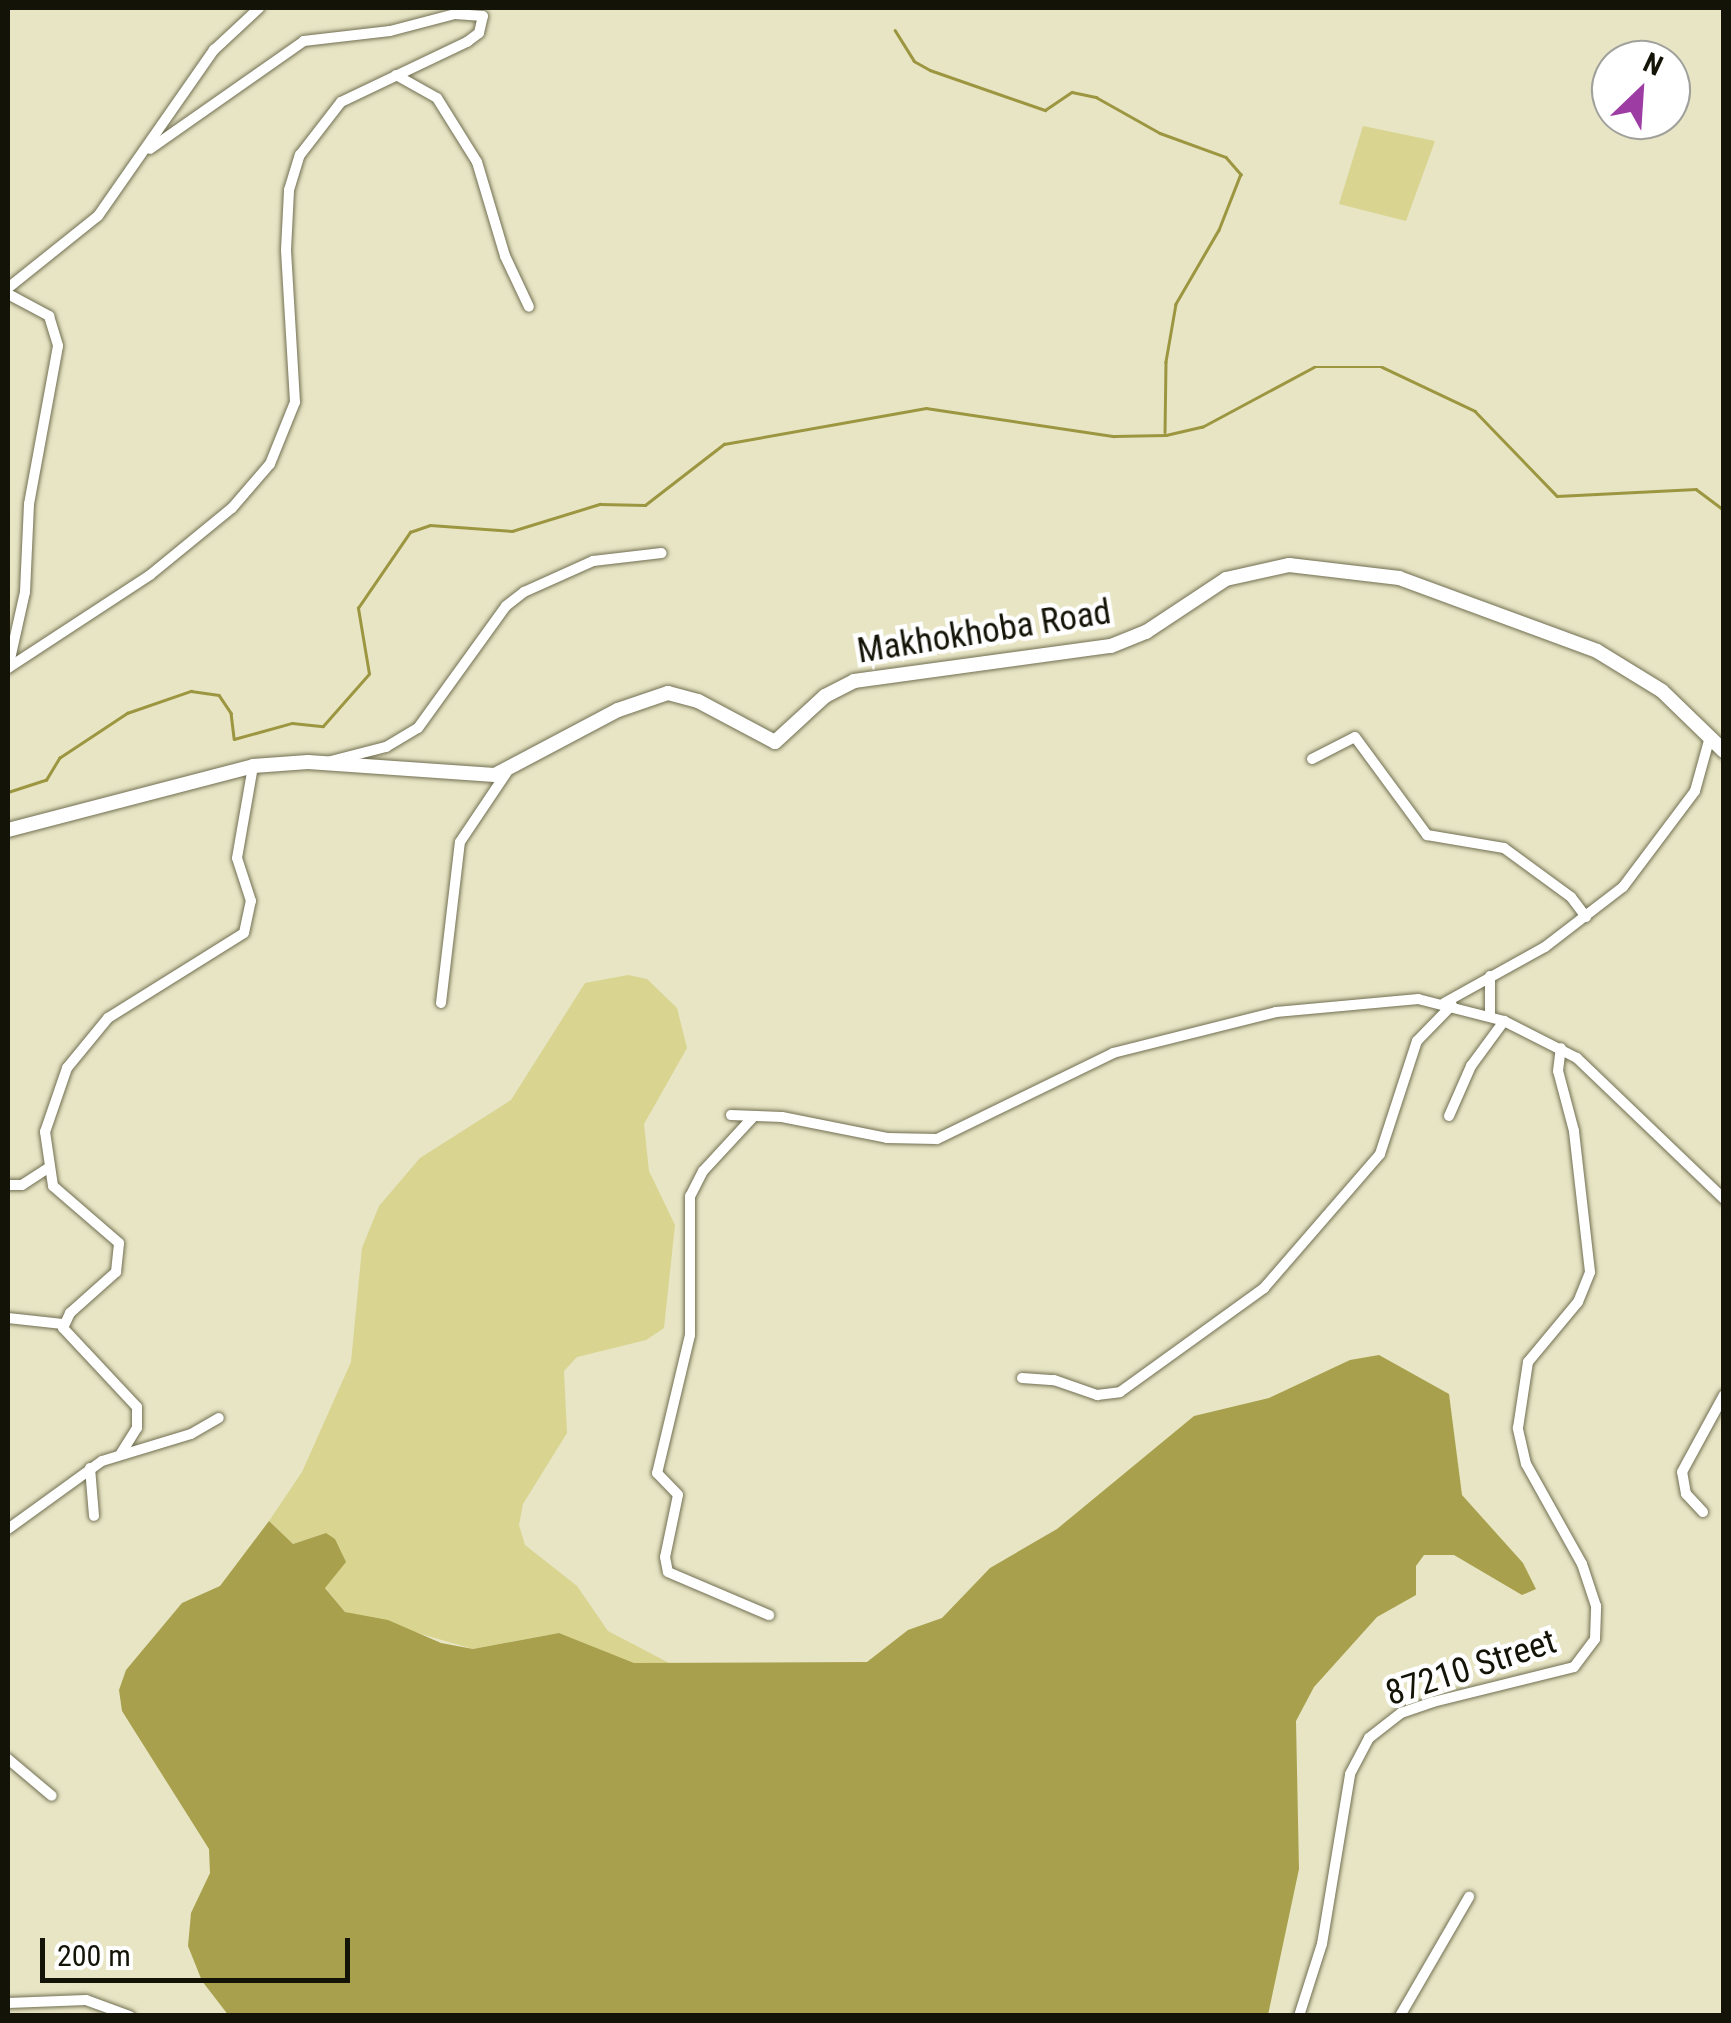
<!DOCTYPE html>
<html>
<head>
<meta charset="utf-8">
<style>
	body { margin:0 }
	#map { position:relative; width:1731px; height:2023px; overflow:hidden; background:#e7e5c4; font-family:"Roboto Condensed",sans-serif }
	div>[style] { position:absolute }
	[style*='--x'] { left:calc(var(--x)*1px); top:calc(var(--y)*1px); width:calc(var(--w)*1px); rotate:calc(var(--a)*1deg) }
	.green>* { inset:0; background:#d9d490 }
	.forest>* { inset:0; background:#a8a04c }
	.stream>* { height:2.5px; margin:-1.25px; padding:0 1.25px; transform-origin:1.25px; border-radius:1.25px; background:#9d9641 }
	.roads { filter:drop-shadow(0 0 2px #727053) drop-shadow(0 0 2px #727053) }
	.street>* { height:10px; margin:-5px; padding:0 5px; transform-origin:5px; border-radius:5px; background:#fff }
	.secondary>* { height:14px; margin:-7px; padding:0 7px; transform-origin:7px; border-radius:7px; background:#fff }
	span { translate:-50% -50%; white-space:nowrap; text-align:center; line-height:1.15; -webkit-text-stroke:9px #fff; paint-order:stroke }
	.street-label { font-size:35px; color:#141307 }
	.frame { position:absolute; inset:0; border:10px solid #141307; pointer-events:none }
	.north { position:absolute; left:1591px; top:40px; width:100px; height:100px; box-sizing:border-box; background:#fff; border:2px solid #a1a19c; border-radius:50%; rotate:25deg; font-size:28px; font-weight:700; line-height:40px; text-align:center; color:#141307 }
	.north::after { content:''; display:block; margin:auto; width:35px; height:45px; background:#9d3da4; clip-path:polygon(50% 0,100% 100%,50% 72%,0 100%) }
	.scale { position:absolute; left:40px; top:1938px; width:310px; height:45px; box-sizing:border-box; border:5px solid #141307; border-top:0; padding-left:12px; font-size:30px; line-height:35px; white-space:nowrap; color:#141307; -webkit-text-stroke:8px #fff; paint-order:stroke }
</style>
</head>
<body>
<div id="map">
	<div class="green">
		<i style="clip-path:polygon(1363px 126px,1435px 141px,1406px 221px,1339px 204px)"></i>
		<i style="clip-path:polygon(628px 975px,647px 979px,677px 1008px,687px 1048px,644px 1124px,649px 1171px,675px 1225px,664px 1328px,646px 1340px,577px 1357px,564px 1371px,567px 1433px,523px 1504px,519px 1525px,525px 1545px,577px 1586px,608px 1631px,669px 1663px,633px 1663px,559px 1633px,473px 1649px,345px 1612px,325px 1587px,326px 1533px,293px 1544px,269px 1521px,302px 1472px,351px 1362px,362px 1248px,379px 1206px,420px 1158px,511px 1100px,585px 983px)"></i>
	</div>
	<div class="forest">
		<i style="clip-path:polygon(1379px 1355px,1449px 1394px,1462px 1495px,1523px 1563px,1536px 1589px,1522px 1595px,1454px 1555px,1424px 1555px,1416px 1566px,1416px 1595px,1377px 1617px,1314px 1687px,1296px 1721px,1299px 1869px,1268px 2015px,229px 2016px,202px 1981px,188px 1946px,191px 1913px,210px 1873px,209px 1849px,122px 1711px,119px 1690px,126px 1670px,182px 1603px,220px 1586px,269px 1521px,293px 1544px,326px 1533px,335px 1539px,346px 1562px,325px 1588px,345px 1612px,388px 1620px,441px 1643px,473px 1649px,559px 1633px,634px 1663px,867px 1662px,908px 1630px,942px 1618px,990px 1568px,1057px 1529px,1194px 1416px,1269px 1398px,1350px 1360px)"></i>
	</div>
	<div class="stream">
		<i style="--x:895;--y:30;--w:36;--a:58"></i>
		<i style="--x:914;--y:61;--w:18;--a:29"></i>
		<i style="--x:930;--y:70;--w:122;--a:19.2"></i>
		<i style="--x:1045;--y:110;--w:32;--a:-34"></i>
		<i style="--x:1072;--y:92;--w:25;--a:12"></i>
		<i style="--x:1096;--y:97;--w:73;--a:29.4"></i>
		<i style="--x:1160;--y:133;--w:70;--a:20"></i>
		<i style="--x:1226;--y:157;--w:23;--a:49"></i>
		<i style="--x:1241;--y:174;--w:60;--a:111.4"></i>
		<i style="--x:1219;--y:230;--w:86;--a:120.2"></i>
		<i style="--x:1176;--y:304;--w:59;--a:99.8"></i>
		<i style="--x:1166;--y:362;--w:70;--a:90.8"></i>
		<i style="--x:8;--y:792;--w:40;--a:-18"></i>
		<i style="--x:46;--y:780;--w:26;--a:-59"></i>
		<i style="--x:59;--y:758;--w:82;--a:-33.5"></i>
		<i style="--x:127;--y:713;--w:68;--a:-19"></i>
		<i style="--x:191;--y:691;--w:28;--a:8"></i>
		<i style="--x:219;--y:695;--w:22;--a:56"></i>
		<i style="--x:231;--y:713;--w:26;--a:83"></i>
		<i style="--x:234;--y:739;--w:60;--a:-15.4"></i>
		<i style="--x:292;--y:723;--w:31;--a:6"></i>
		<i style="--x:323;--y:726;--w:69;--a:-48.5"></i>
		<i style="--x:369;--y:674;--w:67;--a:-99.5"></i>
		<i style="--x:358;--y:608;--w:92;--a:-55.6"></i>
		<i style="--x:410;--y:532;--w:21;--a:-19"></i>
		<i style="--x:430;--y:525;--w:82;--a:4.2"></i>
		<i style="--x:512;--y:531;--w:92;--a:-17.1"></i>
		<i style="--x:600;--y:504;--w:45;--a:1.3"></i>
		<i style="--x:645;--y:505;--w:100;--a:-37.7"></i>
		<i style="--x:724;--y:444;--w:205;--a:-10.1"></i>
		<i style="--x:926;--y:408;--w:190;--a:8.5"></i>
		<i style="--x:1114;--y:436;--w:52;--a:-1.1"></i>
		<i style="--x:1166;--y:435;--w:37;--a:-13"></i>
		<i style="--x:1202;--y:427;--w:127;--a:-28.2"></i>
		<i style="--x:1314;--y:367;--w:68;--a:0"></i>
		<i style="--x:1382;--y:367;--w:103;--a:25.3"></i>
		<i style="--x:1475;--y:411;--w:118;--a:46"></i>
		<i style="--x:1557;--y:496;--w:139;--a:-2.9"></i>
		<i style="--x:1696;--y:489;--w:35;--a:37"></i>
	</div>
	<div class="roads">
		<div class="street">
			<i style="--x:396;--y:75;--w:47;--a:29.3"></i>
			<i style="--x:437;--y:98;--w:75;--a:58"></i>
			<i style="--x:477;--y:162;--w:98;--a:73.4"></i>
			<i style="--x:505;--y:256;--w:56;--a:64.8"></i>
			<i style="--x:8;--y:288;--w:115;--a:-38.7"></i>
			<i style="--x:98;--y:216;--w:203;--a:-55.1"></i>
			<i style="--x:214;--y:50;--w:62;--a:-43"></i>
			<i style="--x:8;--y:294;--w:47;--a:28.2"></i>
			<i style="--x:49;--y:316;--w:31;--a:73"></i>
			<i style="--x:58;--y:346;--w:161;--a:100.4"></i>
			<i style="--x:29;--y:504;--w:88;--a:92.6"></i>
			<i style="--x:25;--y:592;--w:78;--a:102.6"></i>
			<i style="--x:8;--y:668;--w:170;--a:-33.2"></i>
			<i style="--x:150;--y:575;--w:106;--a:-39.3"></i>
			<i style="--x:232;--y:508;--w:58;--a:-49.2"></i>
			<i style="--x:270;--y:464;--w:67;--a:-68"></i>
			<i style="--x:295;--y:402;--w:152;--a:-93.4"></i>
			<i style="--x:286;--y:250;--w:60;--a:-87.1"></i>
			<i style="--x:289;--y:190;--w:37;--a:-73"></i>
			<i style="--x:300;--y:155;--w:67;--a:-52.3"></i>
			<i style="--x:341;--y:102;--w:140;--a:-25.5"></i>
			<i style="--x:467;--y:42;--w:15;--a:-37"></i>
			<i style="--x:479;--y:33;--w:17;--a:-77"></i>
			<i style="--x:483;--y:16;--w:28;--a:-176"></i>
			<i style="--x:455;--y:14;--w:67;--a:165.3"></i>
			<i style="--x:390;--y:31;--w:87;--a:173.4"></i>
			<i style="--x:304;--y:41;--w:188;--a:145"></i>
			<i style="--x:1312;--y:759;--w:48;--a:-27.1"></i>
			<i style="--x:1355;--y:737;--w:122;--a:53.7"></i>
			<i style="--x:1427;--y:835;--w:78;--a:9.6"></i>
			<i style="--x:1504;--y:848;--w:83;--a:36.2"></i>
			<i style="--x:1571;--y:897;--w:25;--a:53"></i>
			<i style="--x:327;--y:762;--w:61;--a:-14.3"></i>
			<i style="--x:386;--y:747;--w:37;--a:-31"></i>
			<i style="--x:418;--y:728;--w:150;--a:-54.2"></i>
			<i style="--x:506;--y:606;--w:23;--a:-38"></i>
			<i style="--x:524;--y:592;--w:76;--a:-24.2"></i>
			<i style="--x:593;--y:561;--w:69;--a:-6.6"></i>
			<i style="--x:1490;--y:976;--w:40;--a:90"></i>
			<i style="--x:441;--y:1003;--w:162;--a:-83.3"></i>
			<i style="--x:460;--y:842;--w:84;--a:-56.1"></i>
			<i style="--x:1444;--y:1003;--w:115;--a:-29"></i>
			<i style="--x:1545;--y:947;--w:98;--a:-37.6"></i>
			<i style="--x:1623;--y:887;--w:120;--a:-53.1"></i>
			<i style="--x:1695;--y:791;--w:56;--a:-74.5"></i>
			<i style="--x:731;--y:1115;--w:51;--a:2.2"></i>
			<i style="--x:782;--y:1117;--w:107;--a:11.3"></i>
			<i style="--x:887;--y:1138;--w:50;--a:1.1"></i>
			<i style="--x:937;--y:1139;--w:196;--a:-26"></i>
			<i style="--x:1113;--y:1053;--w:168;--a:-14.1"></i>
			<i style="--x:1276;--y:1012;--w:143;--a:-5.2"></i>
			<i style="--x:1418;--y:999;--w:89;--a:14.3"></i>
			<i style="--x:1504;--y:1021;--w:82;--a:26.9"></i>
			<i style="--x:1577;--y:1058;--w:204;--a:43.8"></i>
			<i style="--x:754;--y:1116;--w:75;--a:132.8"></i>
			<i style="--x:703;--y:1171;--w:28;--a:117"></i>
			<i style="--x:690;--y:1196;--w:139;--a:90"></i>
			<i style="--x:690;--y:1335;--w:142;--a:103.4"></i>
			<i style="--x:657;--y:1473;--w:30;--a:46"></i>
			<i style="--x:678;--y:1495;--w:63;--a:101.8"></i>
			<i style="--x:665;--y:1557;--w:15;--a:79"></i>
			<i style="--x:668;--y:1572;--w:110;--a:23.1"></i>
			<i style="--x:1449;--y:1116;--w:55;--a:-66.3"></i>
			<i style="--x:1471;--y:1066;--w:56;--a:-53.7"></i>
			<i style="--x:8;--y:1185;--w:14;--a:0"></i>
			<i style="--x:22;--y:1185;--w:30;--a:-33"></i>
			<i style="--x:8;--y:1318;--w:55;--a:6.2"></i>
			<i style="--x:1022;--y:1378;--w:32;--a:4"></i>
			<i style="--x:1054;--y:1380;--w:46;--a:19.2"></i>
			<i style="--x:1097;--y:1395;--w:23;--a:-7"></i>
			<i style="--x:1120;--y:1392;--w:178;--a:-35.8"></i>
			<i style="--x:1264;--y:1288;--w:177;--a:-49.1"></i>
			<i style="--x:1380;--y:1154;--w:119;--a:-71.9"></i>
			<i style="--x:1417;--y:1041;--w:50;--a:-45.8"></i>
			<i style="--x:120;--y:1455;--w:32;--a:-58"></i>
			<i style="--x:137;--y:1428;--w:21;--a:-90"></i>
			<i style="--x:137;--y:1407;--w:108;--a:-133.1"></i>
			<i style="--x:63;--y:1328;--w:17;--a:-65"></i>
			<i style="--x:70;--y:1313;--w:62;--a:-41.7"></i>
			<i style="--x:116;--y:1272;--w:29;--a:-84"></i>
			<i style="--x:119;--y:1243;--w:87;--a:-139.2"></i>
			<i style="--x:53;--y:1186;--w:55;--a:-98.4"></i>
			<i style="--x:45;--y:1132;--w:68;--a:-71"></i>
			<i style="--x:67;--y:1068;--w:65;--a:-50.6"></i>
			<i style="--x:108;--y:1018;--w:160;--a:-32"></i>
			<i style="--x:244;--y:933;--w:33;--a:-78"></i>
			<i style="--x:251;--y:901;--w:45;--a:-108"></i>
			<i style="--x:237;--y:858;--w:93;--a:-80.1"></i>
			<i style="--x:90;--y:1468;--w:48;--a:85.2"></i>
			<i style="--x:1703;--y:1512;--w:25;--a:-133"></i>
			<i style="--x:1686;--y:1494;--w:22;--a:-100"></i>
			<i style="--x:1682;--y:1472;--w:88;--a:-61.4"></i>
			<i style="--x:8;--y:1529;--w:116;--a:-35.9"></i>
			<i style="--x:102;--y:1461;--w:93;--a:-16.9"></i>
			<i style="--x:191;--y:1434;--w:32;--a:-30"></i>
			<i style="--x:8;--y:1759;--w:57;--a:40.1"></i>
			<i style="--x:8;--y:2003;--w:78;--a:-2.2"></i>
			<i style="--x:86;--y:2000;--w:47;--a:20"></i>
			<i style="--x:1299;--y:2016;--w:76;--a:-72.3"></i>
			<i style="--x:1322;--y:1944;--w:172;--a:-80.6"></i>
			<i style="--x:1350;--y:1774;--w:41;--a:-62.2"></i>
			<i style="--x:1369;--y:1738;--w:41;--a:-38"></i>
			<i style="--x:1401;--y:1713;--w:34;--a:-19"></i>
			<i style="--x:1433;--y:1702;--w:145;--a:-13.9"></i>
			<i style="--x:1574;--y:1667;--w:35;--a:-53"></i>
			<i style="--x:1595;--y:1639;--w:33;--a:-88"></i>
			<i style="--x:1596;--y:1606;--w:44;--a:-108.4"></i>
			<i style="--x:1582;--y:1564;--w:115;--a:-119.2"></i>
			<i style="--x:1526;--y:1464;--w:37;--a:-103"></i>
			<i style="--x:1518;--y:1428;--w:67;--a:-81.4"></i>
			<i style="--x:1528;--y:1362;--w:78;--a:-50.2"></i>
			<i style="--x:1578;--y:1302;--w:32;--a:-68"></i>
			<i style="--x:1590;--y:1272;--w:142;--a:-96.5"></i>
			<i style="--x:1574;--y:1131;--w:62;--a:-104.9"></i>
			<i style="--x:1558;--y:1071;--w:23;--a:-83"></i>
			<i style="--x:1400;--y:2016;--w:138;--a:-59.9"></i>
		</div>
		<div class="secondary">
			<i style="--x:8;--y:830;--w:253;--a:-14.6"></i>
			<i style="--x:253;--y:766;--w:55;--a:-4.2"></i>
			<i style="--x:308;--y:762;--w:187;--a:4"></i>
			<i style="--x:495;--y:775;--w:139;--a:-27.9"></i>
			<i style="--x:618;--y:710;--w:53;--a:-18.8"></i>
			<i style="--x:668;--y:693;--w:31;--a:15"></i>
			<i style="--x:698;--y:701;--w:87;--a:28"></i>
			<i style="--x:775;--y:742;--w:68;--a:-42.6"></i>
			<i style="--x:825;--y:696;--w:33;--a:-27"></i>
			<i style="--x:854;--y:681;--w:259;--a:-7.8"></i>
			<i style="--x:1111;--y:646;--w:38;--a:-22"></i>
			<i style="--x:1146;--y:632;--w:96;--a:-33.5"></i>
			<i style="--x:1226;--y:579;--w:65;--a:-12.5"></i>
			<i style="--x:1289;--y:565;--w:111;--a:6.7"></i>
			<i style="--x:1399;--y:578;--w:211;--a:20.2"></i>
			<i style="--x:1597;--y:651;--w:76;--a:31.6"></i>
			<i style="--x:1662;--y:691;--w:86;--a:44.1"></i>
		</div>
	</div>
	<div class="street-label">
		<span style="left:984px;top:632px;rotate:-9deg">Makhokhoba Road</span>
		<span style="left:1471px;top:1668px;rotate:-18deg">87210 Street</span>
	</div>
	<div class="frame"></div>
	<div class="north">N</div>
	<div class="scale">200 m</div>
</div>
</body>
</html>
